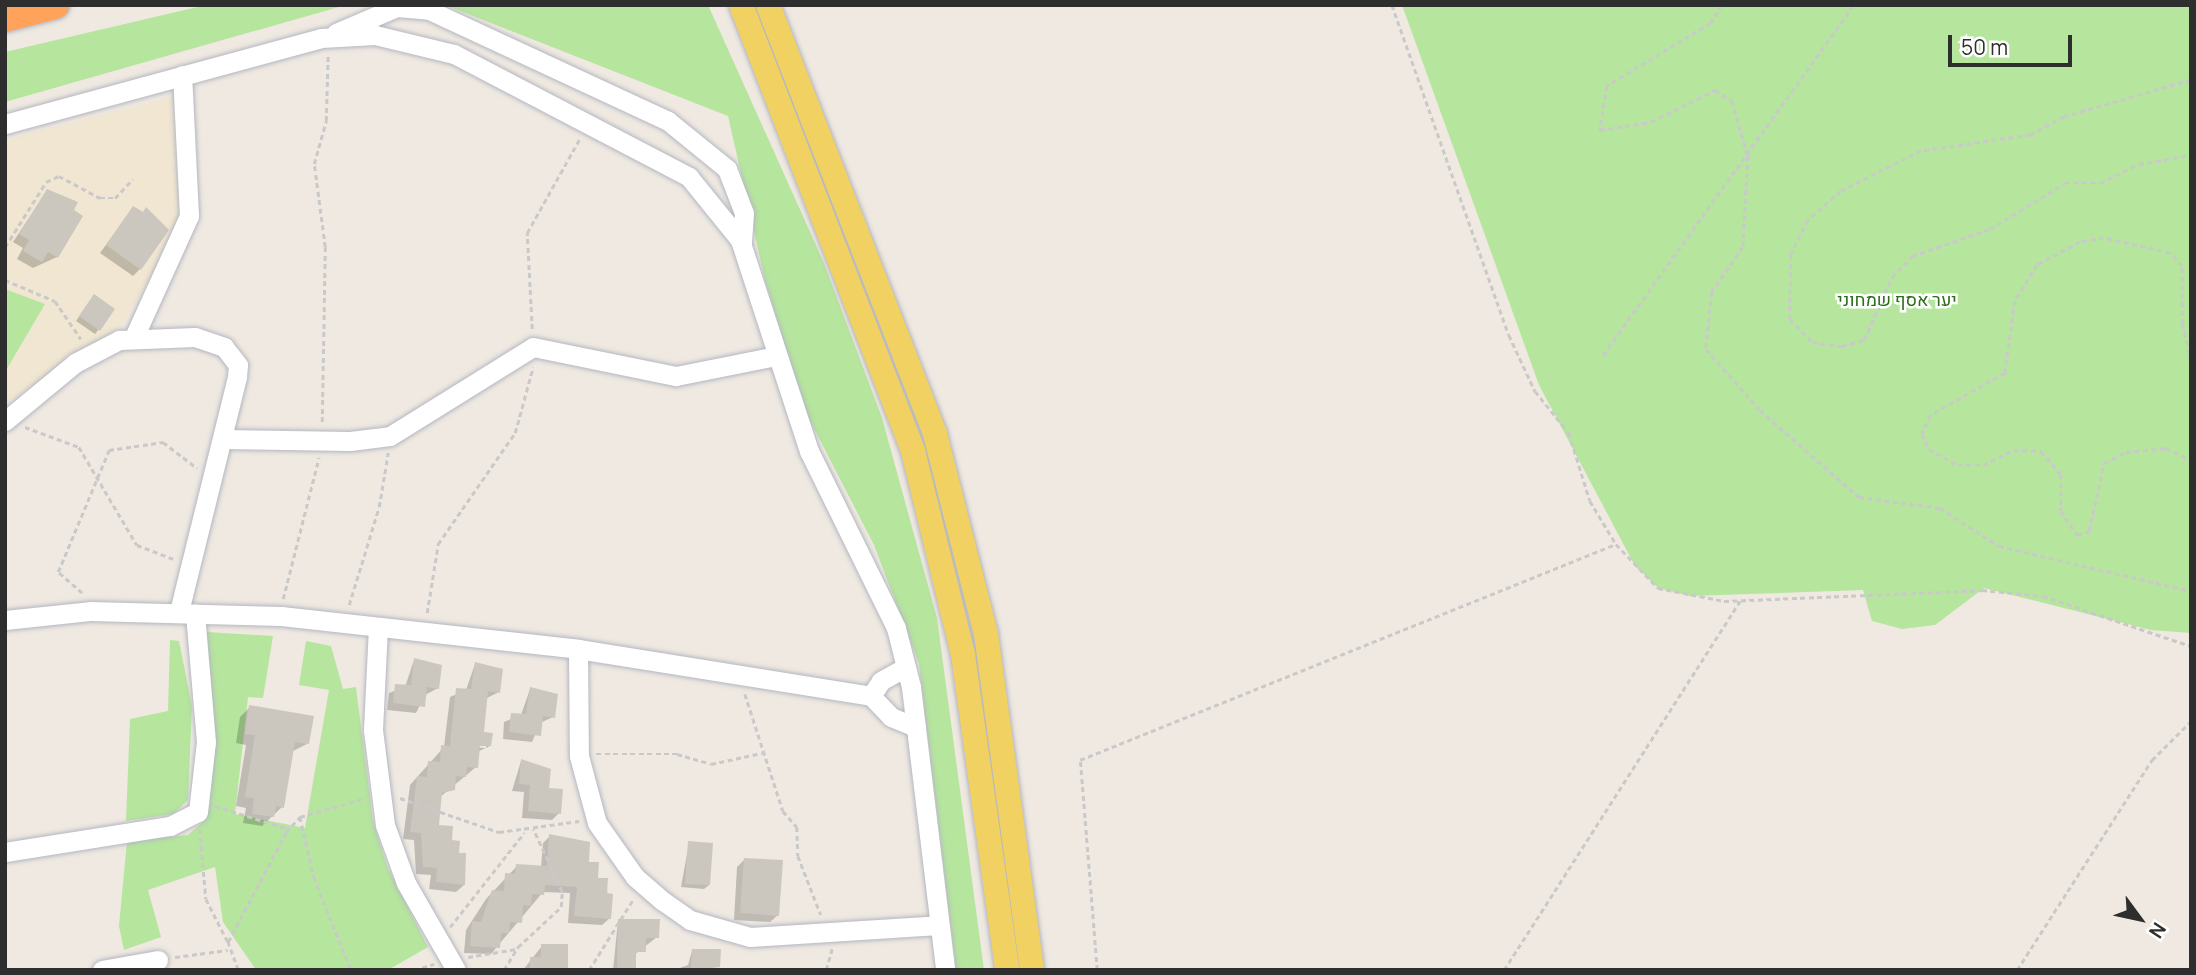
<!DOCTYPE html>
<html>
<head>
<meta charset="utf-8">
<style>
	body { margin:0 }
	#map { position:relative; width:2196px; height:975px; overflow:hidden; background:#efe9e1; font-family:Manrope,Heebo,sans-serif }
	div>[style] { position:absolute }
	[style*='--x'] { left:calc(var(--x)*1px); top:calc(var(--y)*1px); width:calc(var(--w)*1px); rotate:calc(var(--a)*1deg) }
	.education>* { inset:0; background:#f0e6d1 }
	.green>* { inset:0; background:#b6e59e }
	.shadow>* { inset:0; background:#0003 }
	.building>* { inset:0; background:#cbc7bf }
	.path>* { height:2.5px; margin-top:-1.25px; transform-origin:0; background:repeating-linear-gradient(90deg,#c9c9c9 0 5px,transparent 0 8.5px) }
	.roads { filter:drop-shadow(0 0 2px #b4b7c1) drop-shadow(0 0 2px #b4b7c1) }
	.minor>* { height:19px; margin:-9.5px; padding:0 9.5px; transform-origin:9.5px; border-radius:9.5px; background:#fff }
	.major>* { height:24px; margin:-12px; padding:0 12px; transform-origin:12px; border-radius:12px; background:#f2d163 }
	.highway>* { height:28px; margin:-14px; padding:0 14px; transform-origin:14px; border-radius:14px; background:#ffa35c }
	span { translate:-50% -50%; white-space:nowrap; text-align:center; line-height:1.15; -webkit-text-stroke:5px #fff; paint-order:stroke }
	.park-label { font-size:18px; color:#2c6e1b }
	.frame { position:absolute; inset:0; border:7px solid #2e2e2e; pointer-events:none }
	.north { position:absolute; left:2105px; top:884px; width:70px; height:70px; -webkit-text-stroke:5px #fff; paint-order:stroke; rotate:123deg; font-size:19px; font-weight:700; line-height:28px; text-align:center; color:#2e2e2e }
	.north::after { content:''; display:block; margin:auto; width:24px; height:32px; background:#2e2e2e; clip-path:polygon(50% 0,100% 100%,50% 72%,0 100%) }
	.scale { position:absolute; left:1948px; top:35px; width:124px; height:32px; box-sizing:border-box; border:4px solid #2e2e2e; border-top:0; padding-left:9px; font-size:21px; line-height:24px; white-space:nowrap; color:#2e2e2e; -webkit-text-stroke:5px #fff; paint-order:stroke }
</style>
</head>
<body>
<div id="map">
	<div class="education">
		<i style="clip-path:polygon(174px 96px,181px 202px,173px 238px,122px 325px,5px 404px,5px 140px)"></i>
	</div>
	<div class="green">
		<i style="clip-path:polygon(206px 5px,346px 5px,5px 102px,5px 52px)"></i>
		<i style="clip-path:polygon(445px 5px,708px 5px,824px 263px,882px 418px,937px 618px,984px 970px,956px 970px,919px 664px,874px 545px,803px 407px,765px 280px,728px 116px)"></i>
		<i style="clip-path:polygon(1402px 5px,2191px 5px,2191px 633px,2151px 630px,1984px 588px,1935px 625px,1902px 629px,1872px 621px,1863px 590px,1690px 596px,1658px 588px,1635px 566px,1539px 385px)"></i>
		<i style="clip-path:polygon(5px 289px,45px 304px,5px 372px)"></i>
		<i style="clip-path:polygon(207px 632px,273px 636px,263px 698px,248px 697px,235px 814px,305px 828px,329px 690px,299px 685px,306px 641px,331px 646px,343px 689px,356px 687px,373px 821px,387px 866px,428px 947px,388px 970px,256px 970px,223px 922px,215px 867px,148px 890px,161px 937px,124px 950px,119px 926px,127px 841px,188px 835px,207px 818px,215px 746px)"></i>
		<i style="clip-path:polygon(170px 640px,179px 641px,192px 706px,188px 800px,173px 814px,126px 821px,130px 719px,168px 711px)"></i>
	</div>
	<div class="shadow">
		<i style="clip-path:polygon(47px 191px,57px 257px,33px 268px,17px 259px,23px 248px,13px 242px)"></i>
		<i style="clip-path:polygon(133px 208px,140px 269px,133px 276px,100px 253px)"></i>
		<i style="clip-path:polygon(90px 301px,99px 329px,95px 334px,76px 321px)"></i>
		<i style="clip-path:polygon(414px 660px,438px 688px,425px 695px,416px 713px,387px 710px,389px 693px,405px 687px)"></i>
		<i style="clip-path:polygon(evenodd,475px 664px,501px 670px,499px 692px,485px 699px,482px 734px,490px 746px,477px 752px,476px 767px,439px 798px,437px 827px,457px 854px,464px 885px,456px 892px,429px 889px,431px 875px,416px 874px,414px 840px,403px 839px,410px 785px,444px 747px,450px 697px,466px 690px,475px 664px,486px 744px,486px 748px,471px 747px,486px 744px)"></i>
		<i style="clip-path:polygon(530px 689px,553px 717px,540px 723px,532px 742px,503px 739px,504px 722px,521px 715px)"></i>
		<i style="clip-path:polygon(250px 707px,307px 744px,291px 752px,282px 807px,262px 826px,243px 823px,246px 808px,236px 806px,246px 745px,236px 743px,240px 717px)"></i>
		<i style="clip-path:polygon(521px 761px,547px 790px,559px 813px,552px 820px,522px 818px,524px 792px,512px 791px)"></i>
		<i style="clip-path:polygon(550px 836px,588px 843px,587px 863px,596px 880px,606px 880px,610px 918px,602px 925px,568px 923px,570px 893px,543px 892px,491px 954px,464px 953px,466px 930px,486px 899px,517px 866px,541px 867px,543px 843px)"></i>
		<i style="clip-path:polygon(689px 843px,709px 885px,704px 889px,681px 887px)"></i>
		<i style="clip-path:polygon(744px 860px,778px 915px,770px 922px,734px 920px,737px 867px)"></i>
		<i style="clip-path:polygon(618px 921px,657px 937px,634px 955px,634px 970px,613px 970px)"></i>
		<i style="clip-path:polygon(542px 946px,566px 970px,523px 970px)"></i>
		<i style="clip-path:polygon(692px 951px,718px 967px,674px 970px,688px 965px)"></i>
	</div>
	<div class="building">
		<i style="clip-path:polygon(47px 189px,78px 202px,74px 210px,83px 216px,58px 258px,48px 252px,42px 262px,23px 251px,29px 240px,19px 234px)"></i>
		<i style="clip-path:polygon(133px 206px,143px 212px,146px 207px,169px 230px,141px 270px,106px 245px)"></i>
		<i style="clip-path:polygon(94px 294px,115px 309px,100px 331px,79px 316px)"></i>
		<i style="clip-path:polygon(414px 658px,442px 665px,439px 689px,427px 687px,425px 707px,393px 703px,395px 684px,411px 685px)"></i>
		<i style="clip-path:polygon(475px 662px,503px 669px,500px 693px,488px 691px,484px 732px,493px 733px,491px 746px,480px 746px,478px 768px,467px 767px,466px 777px,456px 776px,455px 790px,442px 793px,439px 825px,453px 826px,452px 840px,460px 841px,459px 853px,466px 853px,465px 885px,436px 882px,437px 868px,423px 867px,421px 833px,410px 832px,417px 776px,427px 777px,428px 761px,440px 762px,441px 745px,450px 746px,456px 688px,471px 689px)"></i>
		<i style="clip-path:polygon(530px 687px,558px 694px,555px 718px,543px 716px,541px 736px,509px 732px,511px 713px,526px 714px)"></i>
		<i style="clip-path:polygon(249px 705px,314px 716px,309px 744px,295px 742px,284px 808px,276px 806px,274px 817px,252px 814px,254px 798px,245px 797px,255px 735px,245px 734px)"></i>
		<i style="clip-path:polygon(521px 759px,551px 769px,549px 788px,563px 789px,561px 814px,528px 811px,530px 785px,519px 784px)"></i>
		<i style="clip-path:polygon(549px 834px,590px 842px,589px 862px,599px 862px,598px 878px,608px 878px,607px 893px,613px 894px,611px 919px,574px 916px,577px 887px,545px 885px,544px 895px,532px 894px,531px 906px,523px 905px,522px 923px,510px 922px,509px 933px,501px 933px,500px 948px,470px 946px,472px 921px,481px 922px,492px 890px,504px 891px,505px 873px,515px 874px,516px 864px,547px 866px)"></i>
		<i style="clip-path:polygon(688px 841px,713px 843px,710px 885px,685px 884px)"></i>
		<i style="clip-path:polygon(744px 858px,783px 860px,779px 916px,740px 913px)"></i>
		<i style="clip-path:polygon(618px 919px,660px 919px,659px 938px,646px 938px,646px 952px,636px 952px,636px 970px,617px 970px)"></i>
		<i style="clip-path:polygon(541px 944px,568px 944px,568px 970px,530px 970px,530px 957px,541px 957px)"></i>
		<i style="clip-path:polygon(692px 949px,721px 949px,720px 967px,691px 970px)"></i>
	</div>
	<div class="path">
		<i style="--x:1392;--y:5;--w:350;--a:70.5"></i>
		<i style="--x:1509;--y:335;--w:62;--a:65.1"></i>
		<i style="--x:1535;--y:391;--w:54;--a:51"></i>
		<i style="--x:1569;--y:433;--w:71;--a:72.8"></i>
		<i style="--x:1590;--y:501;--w:50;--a:58.8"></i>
		<i style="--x:1616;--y:544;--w:61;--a:46.3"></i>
		<i style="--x:1658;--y:588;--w:67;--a:11.1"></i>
		<i style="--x:1724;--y:601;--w:258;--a:-2.4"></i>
		<i style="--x:1982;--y:590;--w:61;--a:5.6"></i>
		<i style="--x:2043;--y:596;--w:156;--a:18.7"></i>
		<i style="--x:1722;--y:5;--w:21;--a:121"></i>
		<i style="--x:1711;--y:23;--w:122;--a:148.8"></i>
		<i style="--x:1607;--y:86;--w:45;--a:99"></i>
		<i style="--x:1600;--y:130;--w:52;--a:-8.9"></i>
		<i style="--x:1651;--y:122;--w:72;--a:-26.6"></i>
		<i style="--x:1715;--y:90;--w:20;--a:33"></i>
		<i style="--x:1732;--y:101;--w:57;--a:73.8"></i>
		<i style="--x:1748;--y:156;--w:91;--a:93.1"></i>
		<i style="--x:1743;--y:247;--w:55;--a:124.6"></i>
		<i style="--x:1712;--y:292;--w:57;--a:96"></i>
		<i style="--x:1706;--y:349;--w:81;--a:48.5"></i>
		<i style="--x:1760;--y:410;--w:132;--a:41.3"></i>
		<i style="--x:1859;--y:497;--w:82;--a:7.7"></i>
		<i style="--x:1940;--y:508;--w:70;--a:32.8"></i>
		<i style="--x:1999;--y:546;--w:197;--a:13.2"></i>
		<i style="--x:2191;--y:80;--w:132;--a:163.8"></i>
		<i style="--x:2064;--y:117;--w:38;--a:152"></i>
		<i style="--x:2030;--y:135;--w:110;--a:171.6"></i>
		<i style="--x:1921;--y:151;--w:89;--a:153.4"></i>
		<i style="--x:1841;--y:191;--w:44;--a:138.7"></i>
		<i style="--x:1808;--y:220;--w:39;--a:116"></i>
		<i style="--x:1791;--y:255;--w:64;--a:90.9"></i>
		<i style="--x:1790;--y:319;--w:32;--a:46"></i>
		<i style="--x:1812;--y:342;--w:30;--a:8"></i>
		<i style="--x:1842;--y:346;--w:23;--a:-15"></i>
		<i style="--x:1864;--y:340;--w:69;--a:-66"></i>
		<i style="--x:1892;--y:277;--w:29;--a:-46"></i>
		<i style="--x:1912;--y:256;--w:83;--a:-19.1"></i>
		<i style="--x:1990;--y:229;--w:88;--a:-31.5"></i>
		<i style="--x:2065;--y:183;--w:35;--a:0"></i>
		<i style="--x:2100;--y:183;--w:43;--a:-26"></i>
		<i style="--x:2139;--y:164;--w:53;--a:-9.8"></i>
		<i style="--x:5;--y:247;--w:77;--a:-57.8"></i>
		<i style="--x:46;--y:182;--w:14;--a:-25"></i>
		<i style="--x:59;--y:176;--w:47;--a:28.2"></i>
		<i style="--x:100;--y:198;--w:15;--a:0"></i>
		<i style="--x:115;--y:198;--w:26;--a:-47"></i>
		<i style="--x:5;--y:280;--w:54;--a:22.8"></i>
		<i style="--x:55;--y:301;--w:46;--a:55.6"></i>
		<i style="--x:532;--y:329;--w:96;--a:-93"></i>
		<i style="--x:527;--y:233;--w:107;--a:-60.8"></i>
		<i style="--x:1603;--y:355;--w:431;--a:-54.4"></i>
		<i style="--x:2191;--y:362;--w:39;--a:-103"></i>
		<i style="--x:2182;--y:324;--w:58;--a:-90"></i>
		<i style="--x:2182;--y:266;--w:18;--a:-133"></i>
		<i style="--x:2170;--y:253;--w:68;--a:-167.2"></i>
		<i style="--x:2104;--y:238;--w:24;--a:171"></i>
		<i style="--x:2080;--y:242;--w:49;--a:151.9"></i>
		<i style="--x:2037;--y:265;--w:42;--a:121.4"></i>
		<i style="--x:2015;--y:301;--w:73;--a:97.9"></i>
		<i style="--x:2005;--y:373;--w:85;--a:150.4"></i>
		<i style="--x:1931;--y:415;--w:21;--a:115"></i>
		<i style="--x:1922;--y:434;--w:17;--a:65"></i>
		<i style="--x:1929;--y:449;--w:33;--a:29"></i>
		<i style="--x:1958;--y:465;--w:25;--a:0"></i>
		<i style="--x:1983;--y:465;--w:34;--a:-26"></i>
		<i style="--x:2014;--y:450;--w:27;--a:2"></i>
		<i style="--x:2041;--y:451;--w:30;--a:49"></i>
		<i style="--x:2061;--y:474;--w:37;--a:90"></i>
		<i style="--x:2061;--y:511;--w:29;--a:56"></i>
		<i style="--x:2077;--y:535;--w:13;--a:-18"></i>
		<i style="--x:2089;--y:531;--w:70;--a:-77.6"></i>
		<i style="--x:2104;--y:463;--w:25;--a:-27"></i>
		<i style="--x:2126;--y:452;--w:40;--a:-5.7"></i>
		<i style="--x:2166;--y:448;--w:28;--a:27"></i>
		<i style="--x:322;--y:422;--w:175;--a:-89"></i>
		<i style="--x:325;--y:247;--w:84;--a:-97.5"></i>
		<i style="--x:314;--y:164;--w:45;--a:-74.4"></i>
		<i style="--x:326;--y:121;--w:67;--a:-88.3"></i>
		<i style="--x:25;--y:427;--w:58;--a:20.3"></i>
		<i style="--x:79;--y:447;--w:114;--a:59.4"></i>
		<i style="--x:137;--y:545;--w:39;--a:21"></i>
		<i style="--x:82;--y:593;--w:32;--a:-139"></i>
		<i style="--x:58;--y:572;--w:132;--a:-67.3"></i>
		<i style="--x:109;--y:450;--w:55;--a:-8.4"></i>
		<i style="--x:163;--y:442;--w:43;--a:37.4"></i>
		<i style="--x:283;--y:599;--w:146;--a:-75.8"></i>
		<i style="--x:349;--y:605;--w:102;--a:-73"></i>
		<i style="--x:379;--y:507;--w:55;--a:-80.5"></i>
		<i style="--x:427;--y:613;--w:70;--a:-80.9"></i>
		<i style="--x:438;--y:544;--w:135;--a:-55.3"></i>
		<i style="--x:515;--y:433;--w:68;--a:-74.7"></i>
		<i style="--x:745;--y:694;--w:123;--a:72"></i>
		<i style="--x:783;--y:811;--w:21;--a:49"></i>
		<i style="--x:797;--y:827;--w:29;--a:88"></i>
		<i style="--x:798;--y:856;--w:63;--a:68.7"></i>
		<i style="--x:596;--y:754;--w:81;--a:0"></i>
		<i style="--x:677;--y:754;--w:35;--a:16"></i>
		<i style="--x:711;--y:764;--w:52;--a:-12.2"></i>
		<i style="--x:400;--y:798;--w:105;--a:19"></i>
		<i style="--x:499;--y:832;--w:81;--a:-7.8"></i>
		<i style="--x:215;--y:806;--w:77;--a:17.3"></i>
		<i style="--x:300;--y:817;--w:62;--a:76.9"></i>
		<i style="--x:314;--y:877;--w:100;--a:68.3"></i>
		<i style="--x:200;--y:829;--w:70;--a:85.1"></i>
		<i style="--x:206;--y:899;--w:48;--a:62.9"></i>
		<i style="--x:450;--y:927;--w:120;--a:-51.8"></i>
		<i style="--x:175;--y:957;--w:53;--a:-7.5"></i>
		<i style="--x:468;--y:957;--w:49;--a:-9.5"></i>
		<i style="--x:238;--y:970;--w:30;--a:-110"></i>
		<i style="--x:228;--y:942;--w:124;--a:-62.2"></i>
		<i style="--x:286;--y:832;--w:21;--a:-47"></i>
		<i style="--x:300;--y:817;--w:68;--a:-16.3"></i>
		<i style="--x:414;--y:970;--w:21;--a:-17"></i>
		<i style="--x:504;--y:970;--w:27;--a:-59"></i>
		<i style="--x:518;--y:947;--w:59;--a:-42.9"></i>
		<i style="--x:561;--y:907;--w:15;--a:-86"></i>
		<i style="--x:562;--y:892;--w:69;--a:-114.7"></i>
		<i style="--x:589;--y:970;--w:85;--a:-58"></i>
		<i style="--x:826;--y:970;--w:22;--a:-74"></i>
		<i style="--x:1097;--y:970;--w:211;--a:-94.6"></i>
		<i style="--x:1080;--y:760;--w:578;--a:-21.95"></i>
		<i style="--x:1504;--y:970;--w:438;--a:-57.4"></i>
		<i style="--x:2017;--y:970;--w:250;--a:-57.3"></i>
		<i style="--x:2152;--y:760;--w:55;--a:-45"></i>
	</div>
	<div class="roads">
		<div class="minor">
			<i style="--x:336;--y:33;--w:66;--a:-23.1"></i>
			<i style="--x:397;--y:7;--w:32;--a:5"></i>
			<i style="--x:429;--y:10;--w:264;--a:24.9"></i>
			<i style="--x:668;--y:121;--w:76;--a:39.1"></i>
			<i style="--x:727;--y:169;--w:47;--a:68.9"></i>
			<i style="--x:744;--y:213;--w:32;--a:94"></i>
			<i style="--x:5;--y:124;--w:327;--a:-15.2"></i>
			<i style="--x:321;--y:38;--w:54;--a:-3.2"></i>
			<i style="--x:375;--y:35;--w:81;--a:13.5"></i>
			<i style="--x:454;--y:54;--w:265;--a:27.6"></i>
			<i style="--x:689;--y:177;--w:81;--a:51"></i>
			<i style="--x:740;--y:240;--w:222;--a:71.9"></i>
			<i style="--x:809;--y:451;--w:197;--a:63.8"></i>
			<i style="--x:896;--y:628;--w:61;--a:75.7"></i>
			<i style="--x:911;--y:687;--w:285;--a:83.1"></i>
			<i style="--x:135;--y:335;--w:131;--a:-65.6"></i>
			<i style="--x:189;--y:216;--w:141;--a:-92.8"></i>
			<i style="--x:5;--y:421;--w:91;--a:-39.6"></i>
			<i style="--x:75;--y:363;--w:50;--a:-27.6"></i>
			<i style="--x:119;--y:340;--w:76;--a:-2.3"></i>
			<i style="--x:195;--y:337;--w:31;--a:19"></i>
			<i style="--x:224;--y:347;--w:23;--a:52"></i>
			<i style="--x:238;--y:365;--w:12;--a:95"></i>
			<i style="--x:237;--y:377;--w:241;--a:103.9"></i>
			<i style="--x:223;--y:439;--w:127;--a:0.9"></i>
			<i style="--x:350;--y:441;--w:40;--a:-7.1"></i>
			<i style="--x:390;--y:436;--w:168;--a:-31.9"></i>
			<i style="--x:533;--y:347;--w:146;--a:11.5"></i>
			<i style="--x:676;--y:376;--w:102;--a:-11.3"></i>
			<i style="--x:5;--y:620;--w:85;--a:-6"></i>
			<i style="--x:90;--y:611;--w:191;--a:1.5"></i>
			<i style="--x:281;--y:616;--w:299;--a:6.3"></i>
			<i style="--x:578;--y:649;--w:297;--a:9.1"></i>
			<i style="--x:378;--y:627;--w:103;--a:92.8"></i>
			<i style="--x:373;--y:730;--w:96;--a:82.8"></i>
			<i style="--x:385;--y:825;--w:62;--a:70.1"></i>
			<i style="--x:406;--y:883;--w:100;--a:60.1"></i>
			<i style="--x:578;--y:649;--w:107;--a:89.5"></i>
			<i style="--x:579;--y:756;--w:69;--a:75"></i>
			<i style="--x:597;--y:823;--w:66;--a:54.9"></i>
			<i style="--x:635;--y:877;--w:37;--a:41"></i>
			<i style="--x:663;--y:901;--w:33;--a:35"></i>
			<i style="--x:690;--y:920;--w:62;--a:15.8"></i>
			<i style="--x:750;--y:937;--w:189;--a:-3.6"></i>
			<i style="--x:906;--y:667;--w:29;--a:151"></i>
			<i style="--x:881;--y:681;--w:18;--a:124"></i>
			<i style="--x:871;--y:696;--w:29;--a:46"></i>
			<i style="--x:891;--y:717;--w:27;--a:22"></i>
			<i style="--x:5;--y:852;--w:167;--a:-9"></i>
			<i style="--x:170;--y:826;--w:31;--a:-27"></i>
			<i style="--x:198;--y:812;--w:70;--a:-83.5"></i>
			<i style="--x:206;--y:742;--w:129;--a:-94.9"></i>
			<i style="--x:102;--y:970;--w:57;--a:-10.1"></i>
		</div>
		<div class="major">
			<i style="--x:741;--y:5;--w:478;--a:68.9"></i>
			<i style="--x:913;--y:451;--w:210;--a:76.2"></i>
			<i style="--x:963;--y:655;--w:318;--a:82"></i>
			<i style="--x:768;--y:5;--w:460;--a:68.7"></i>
			<i style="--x:935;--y:434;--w:206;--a:75.7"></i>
			<i style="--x:986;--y:634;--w:339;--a:82.2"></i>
		</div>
		<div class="highway">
			<i style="--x:5;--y:18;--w:52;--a:-14.6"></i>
		</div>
	</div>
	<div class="park-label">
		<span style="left:1897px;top:299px">יער אסף שמחוני</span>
	</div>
	<div class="frame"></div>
	<div class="north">N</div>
	<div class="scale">50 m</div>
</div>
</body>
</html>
